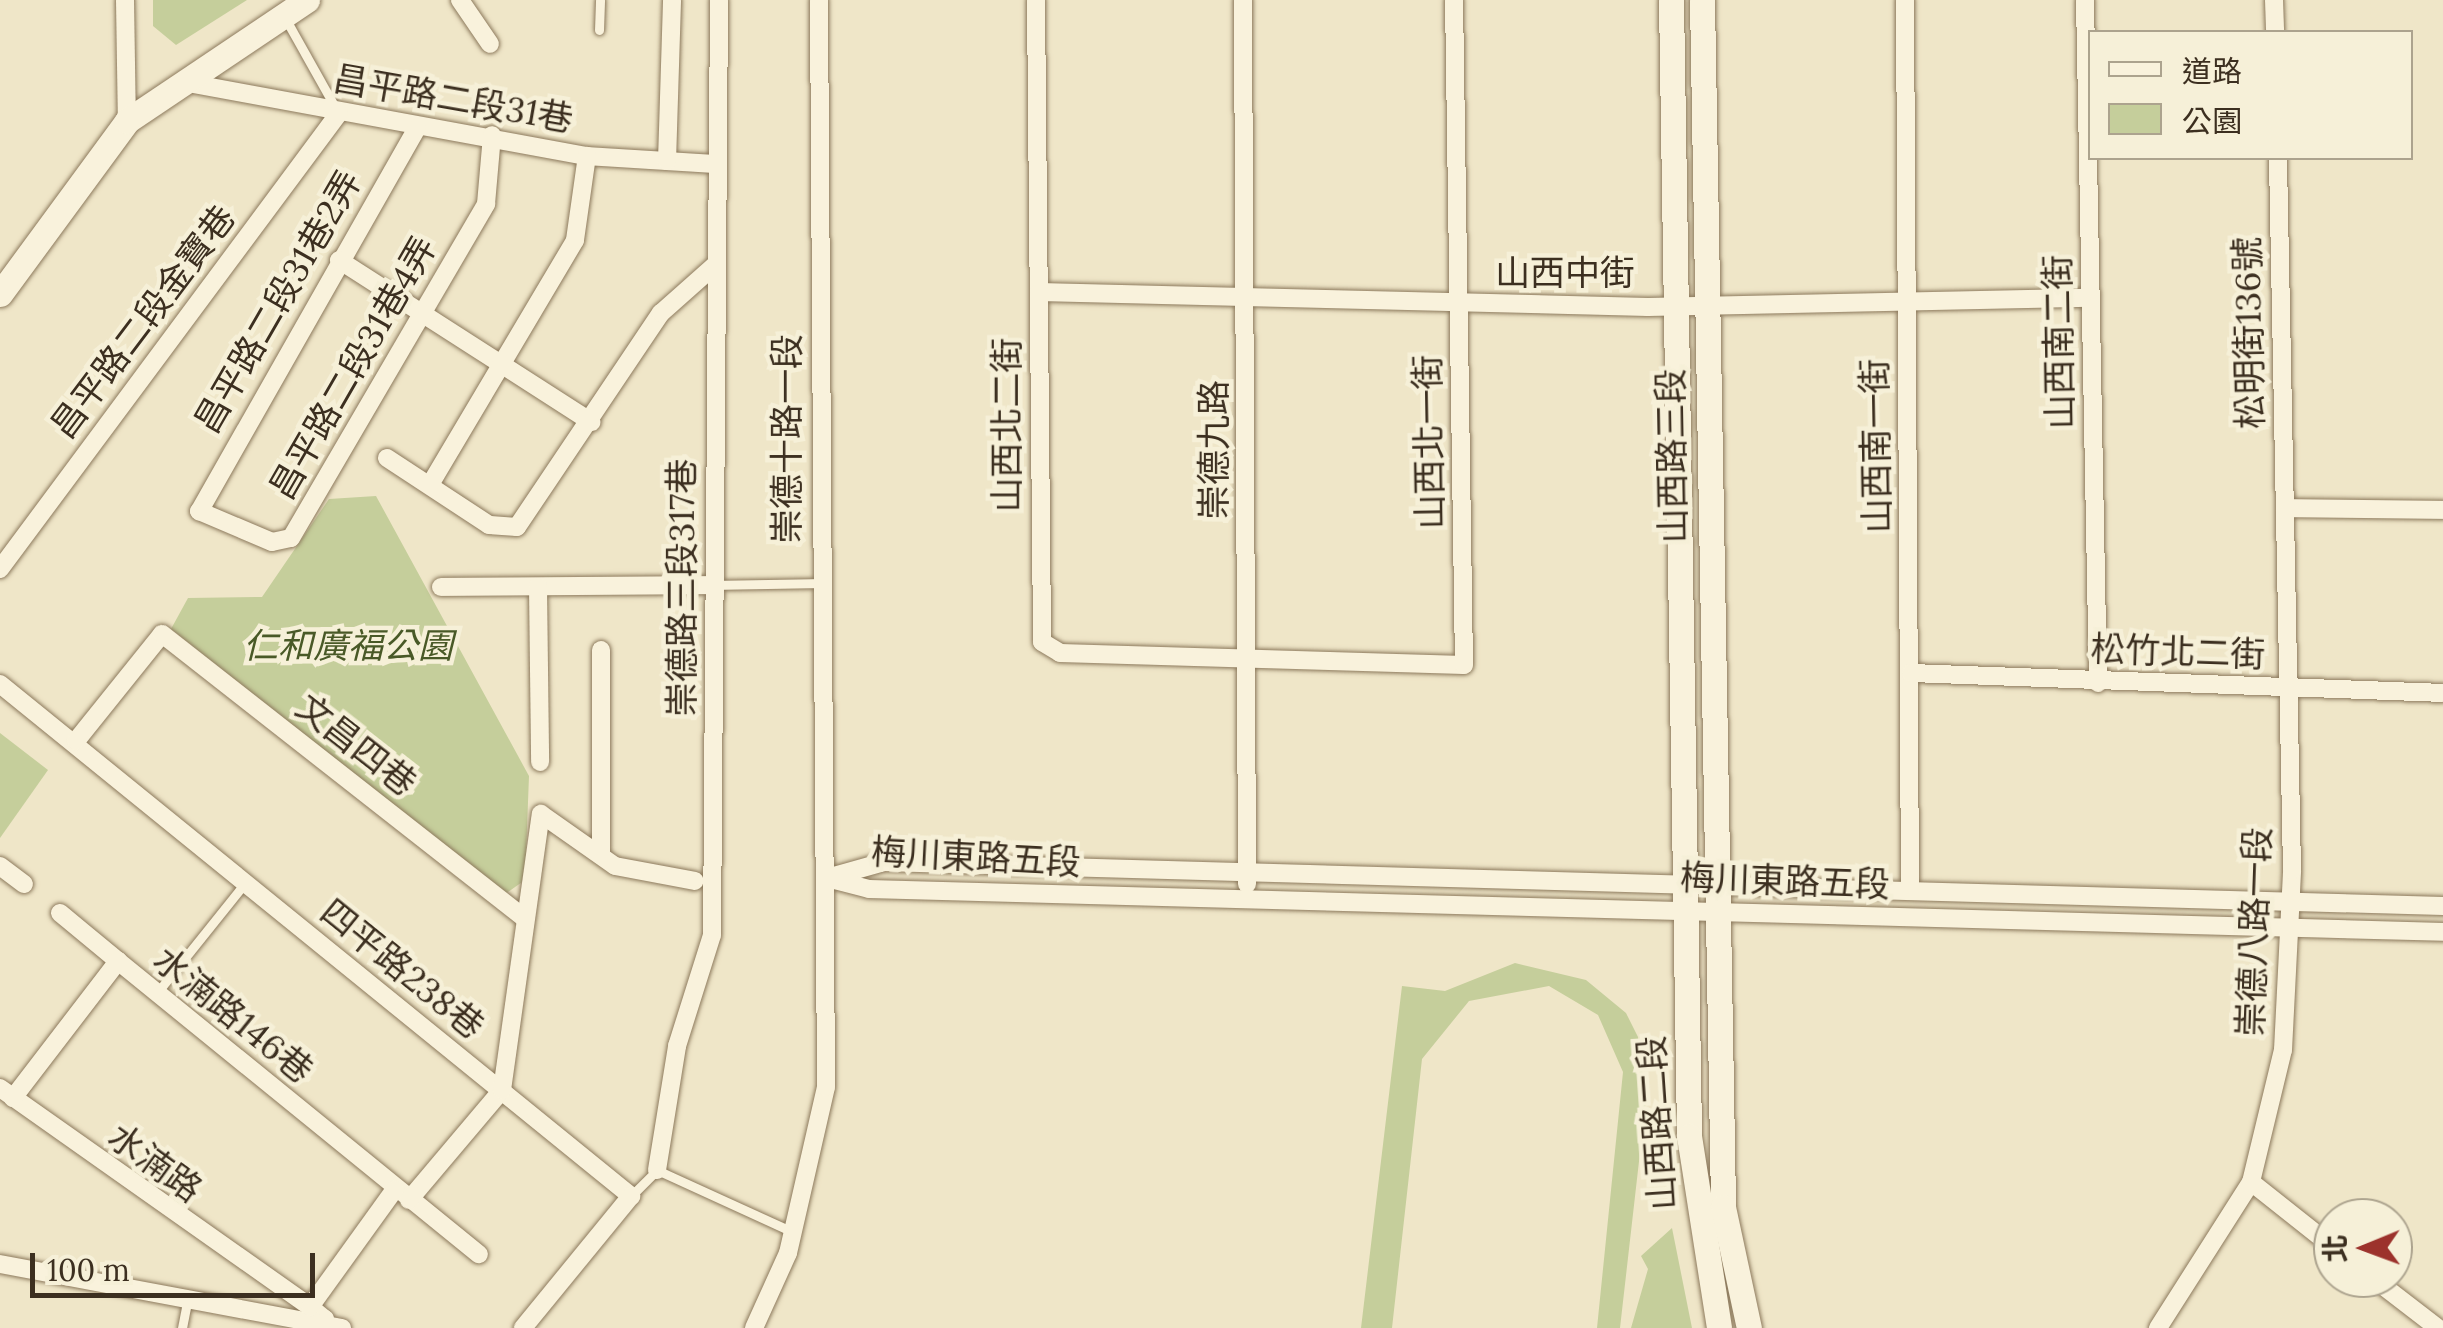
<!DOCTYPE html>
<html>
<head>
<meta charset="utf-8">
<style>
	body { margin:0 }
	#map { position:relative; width:2443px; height:1328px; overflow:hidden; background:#efe6c8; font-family:Lora,"Noto Sans TC",serif }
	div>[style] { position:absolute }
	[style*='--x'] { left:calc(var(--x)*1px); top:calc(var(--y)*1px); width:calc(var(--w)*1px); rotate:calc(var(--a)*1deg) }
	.green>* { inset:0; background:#c5ce9b }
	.roads { filter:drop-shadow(0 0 2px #8c795c) drop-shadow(0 0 2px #8c795c) }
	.lane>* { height:9px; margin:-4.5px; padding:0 4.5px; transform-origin:4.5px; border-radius:4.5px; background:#f9f2dc }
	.street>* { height:18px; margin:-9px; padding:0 9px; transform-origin:9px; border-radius:9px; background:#f9f2dc }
	.secondary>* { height:25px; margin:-12.5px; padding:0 12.5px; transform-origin:12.5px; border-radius:12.5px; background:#f9f2dc }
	span { translate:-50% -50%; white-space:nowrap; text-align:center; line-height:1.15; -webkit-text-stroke:9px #f6f0d8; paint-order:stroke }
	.street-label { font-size:35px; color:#3c2f20 }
	.park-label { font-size:35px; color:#495927; font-style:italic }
	.legend { position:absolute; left:2088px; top:30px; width:325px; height:130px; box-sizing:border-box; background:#f6f0d8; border:2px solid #aca38e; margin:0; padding:12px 18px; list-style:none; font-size:30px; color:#3c2f20 }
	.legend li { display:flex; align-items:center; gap:20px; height:50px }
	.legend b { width:50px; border:2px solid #aca38e }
	.north { position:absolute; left:2313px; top:1198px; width:100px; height:100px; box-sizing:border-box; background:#f6f0d8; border:2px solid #aca38e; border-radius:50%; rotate:269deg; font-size:28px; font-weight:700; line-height:40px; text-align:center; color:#3c2f20 }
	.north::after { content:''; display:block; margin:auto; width:35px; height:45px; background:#9c322c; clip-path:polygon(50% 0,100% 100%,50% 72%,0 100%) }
	.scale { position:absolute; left:30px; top:1253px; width:285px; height:45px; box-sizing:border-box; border:5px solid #3c2f20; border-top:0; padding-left:12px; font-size:30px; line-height:35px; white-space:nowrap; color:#3c2f20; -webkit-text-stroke:8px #f6f0d8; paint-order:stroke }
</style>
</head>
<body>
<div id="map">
	<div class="green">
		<i style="clip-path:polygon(153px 0,247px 0,176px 45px,153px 26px)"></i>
		<i style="clip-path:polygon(376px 496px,529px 776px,525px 880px,505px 894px,171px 629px,188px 598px,262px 597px,329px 499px)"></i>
		<i style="clip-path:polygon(0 733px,48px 770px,0 838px)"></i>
		<i style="clip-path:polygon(1515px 963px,1586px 980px,1626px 1013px,1638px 1037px,1646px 1100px,1620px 1328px,1597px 1328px,1623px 1072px,1598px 1015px,1549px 986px,1469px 1001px,1422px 1059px,1392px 1328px,1361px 1328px,1402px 986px,1445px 991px)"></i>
		<i style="clip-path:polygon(1672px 1228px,1692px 1328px,1631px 1328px,1648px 1269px,1641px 1256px)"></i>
	</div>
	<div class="roads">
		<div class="lane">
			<i style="--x:285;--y:18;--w:104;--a:60.7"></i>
			<i style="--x:599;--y:30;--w:30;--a:-88"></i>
			<i style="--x:715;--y:585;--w:105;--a:-1.1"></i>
			<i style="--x:156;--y:994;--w:141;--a:-51.3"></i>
			<i style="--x:631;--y:1196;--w:37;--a:-45"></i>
			<i style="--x:657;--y:1170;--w:149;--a:24.5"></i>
			<i style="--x:182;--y:1328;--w:33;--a:-79"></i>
		</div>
		<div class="street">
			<i style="--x:125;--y:0;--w:121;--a:89.1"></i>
			<i style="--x:460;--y:0;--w:53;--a:55.7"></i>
			<i style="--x:1036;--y:0;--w:642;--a:89.46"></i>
			<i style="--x:1042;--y:642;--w:21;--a:31"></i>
			<i style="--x:1060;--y:653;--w:404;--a:1.7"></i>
			<i style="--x:1464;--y:665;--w:665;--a:-90.86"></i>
			<i style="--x:1243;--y:0;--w:884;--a:89.74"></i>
			<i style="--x:1905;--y:0;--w:891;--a:89.68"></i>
			<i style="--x:2085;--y:0;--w:683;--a:88.91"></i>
			<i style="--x:2274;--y:0;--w:32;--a:88"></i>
			<i style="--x:183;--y:82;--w:411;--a:10.4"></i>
			<i style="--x:587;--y:156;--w:127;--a:3.6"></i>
			<i style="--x:417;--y:128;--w:441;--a:119.6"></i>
			<i style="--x:199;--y:511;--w:79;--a:23"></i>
			<i style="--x:272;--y:542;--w:19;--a:-12"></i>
			<i style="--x:291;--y:538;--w:387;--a:-59.7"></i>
			<i style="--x:486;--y:204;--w:69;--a:-85"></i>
			<i style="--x:667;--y:161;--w:161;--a:-88.2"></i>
			<i style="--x:339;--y:260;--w:300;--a:32.7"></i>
			<i style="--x:1039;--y:292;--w:609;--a:1.41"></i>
			<i style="--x:1648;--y:307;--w:443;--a:-1.2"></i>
			<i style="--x:387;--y:458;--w:122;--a:33.3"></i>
			<i style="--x:489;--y:525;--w:28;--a:4"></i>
			<i style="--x:517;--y:527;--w:258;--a:-56.1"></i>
			<i style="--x:661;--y:313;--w:72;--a:-41.6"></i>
			<i style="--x:431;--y:483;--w:282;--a:-59.3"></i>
			<i style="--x:575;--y:240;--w:85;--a:-81.9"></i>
			<i style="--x:2285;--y:508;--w:158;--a:0.7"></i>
			<i style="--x:0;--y:569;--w:568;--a:-53.37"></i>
			<i style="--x:441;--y:587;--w:274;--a:-0.4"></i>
			<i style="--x:538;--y:587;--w:175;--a:89.3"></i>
			<i style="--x:601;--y:650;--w:204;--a:90"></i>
			<i style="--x:1911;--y:673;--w:532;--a:2.15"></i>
			<i style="--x:0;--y:684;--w:813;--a:39.06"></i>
			<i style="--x:631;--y:1196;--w:171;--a:129.3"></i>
			<i style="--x:76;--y:741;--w:137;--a:-51.2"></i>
			<i style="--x:162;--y:634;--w:460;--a:38.1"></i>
			<i style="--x:0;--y:866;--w:30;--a:37"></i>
			<i style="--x:827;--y:878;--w:59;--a:-15.7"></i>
			<i style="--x:884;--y:862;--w:1560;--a:1.62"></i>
			<i style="--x:827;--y:878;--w:43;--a:14.7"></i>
			<i style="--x:869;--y:889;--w:1575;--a:1.56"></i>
			<i style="--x:60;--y:913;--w:75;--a:39.6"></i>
			<i style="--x:0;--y:1088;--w:380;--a:35.2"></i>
			<i style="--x:310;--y:1307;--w:19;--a:39"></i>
			<i style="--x:325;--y:1319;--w:10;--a:114"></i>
			<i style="--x:13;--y:1098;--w:173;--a:-52.5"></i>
			<i style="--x:118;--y:961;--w:465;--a:39.1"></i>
			<i style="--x:657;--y:1170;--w:126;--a:-80.8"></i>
			<i style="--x:677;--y:1046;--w:116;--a:-72.5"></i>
			<i style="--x:712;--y:935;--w:935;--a:-89.57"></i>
			<i style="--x:2251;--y:1182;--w:105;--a:38.4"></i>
			<i style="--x:409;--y:1200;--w:144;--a:-49.8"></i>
			<i style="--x:502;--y:1090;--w:279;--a:-82"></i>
			<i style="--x:541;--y:814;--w:90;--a:35.1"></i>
			<i style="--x:615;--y:866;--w:81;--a:10.6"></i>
			<i style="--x:0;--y:1264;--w:348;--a:10.6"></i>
			<i style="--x:2373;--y:1278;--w:82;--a:37.6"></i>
			<i style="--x:310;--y:1307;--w:145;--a:-54.2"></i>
			<i style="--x:754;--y:1328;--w:82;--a:-65.6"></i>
			<i style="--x:788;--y:1253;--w:170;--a:-77.1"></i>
			<i style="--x:826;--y:1087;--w:1087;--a:-90.37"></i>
			<i style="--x:2158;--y:1328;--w:173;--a:-57.5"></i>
			<i style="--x:2251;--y:1182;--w:136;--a:-76.4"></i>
			<i style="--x:2283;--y:1050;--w:180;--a:-87.1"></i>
			<i style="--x:2292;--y:870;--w:712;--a:-91.13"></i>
		</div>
		<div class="secondary">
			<i style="--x:1671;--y:0;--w:1136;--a:89.09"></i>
			<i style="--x:1689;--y:1136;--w:194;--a:81.1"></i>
			<i style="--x:1702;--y:0;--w:1207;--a:89"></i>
			<i style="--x:1723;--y:1207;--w:124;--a:77.9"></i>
			<i style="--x:0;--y:294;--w:215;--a:-53.7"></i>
			<i style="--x:127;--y:121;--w:217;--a:-33.9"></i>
		</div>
	</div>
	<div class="street-label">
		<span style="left:453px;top:99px;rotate:10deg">昌平路二段31巷</span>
		<span style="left:1565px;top:273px">山西中街</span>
		<span style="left:278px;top:302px;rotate:-60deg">昌平路二段31巷2弄</span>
		<span style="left:143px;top:322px;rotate:-53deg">昌平路二段金寶巷</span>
		<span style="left:2249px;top:333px;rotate:-91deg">松明街136號</span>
		<span style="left:2059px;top:342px;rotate:-91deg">山西南二街</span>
		<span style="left:353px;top:368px;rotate:-60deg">昌平路二段31巷4弄</span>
		<span style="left:1007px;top:425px;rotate:-90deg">山西北二街</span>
		<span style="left:787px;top:439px;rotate:-90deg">崇德十路一段</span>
		<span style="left:1429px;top:442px;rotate:-91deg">山西北一街</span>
		<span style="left:1876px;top:446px;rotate:-91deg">山西南一街</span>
		<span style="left:1214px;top:450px;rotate:-90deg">崇德九路</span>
		<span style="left:1672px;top:456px;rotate:-91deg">山西路三段</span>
		<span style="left:682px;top:588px;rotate:-90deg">崇德路三段317巷</span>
		<span style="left:2178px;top:652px;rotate:2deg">松竹北二街</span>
		<span style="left:356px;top:745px;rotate:38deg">文昌四巷</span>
		<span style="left:976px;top:857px;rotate:3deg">梅川東路五段</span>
		<span style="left:1785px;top:881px;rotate:2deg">梅川東路五段</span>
		<span style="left:2254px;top:932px;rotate:-88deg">崇德八路一段</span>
		<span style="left:402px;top:969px;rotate:39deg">四平路238巷</span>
		<span style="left:233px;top:1015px;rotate:39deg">水湳路146巷</span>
		<span style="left:1657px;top:1123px;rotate:-94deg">山西路二段</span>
		<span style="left:155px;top:1163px;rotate:36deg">水湳路</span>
	</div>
	<div class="park-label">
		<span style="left:348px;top:646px">仁和廣福公園</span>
	</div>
	<ul class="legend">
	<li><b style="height:12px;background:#f9f2dc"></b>道路</li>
	<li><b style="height:28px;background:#c5ce9b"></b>公園</li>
	</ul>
	<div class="north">北</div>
	<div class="scale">100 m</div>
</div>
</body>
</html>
